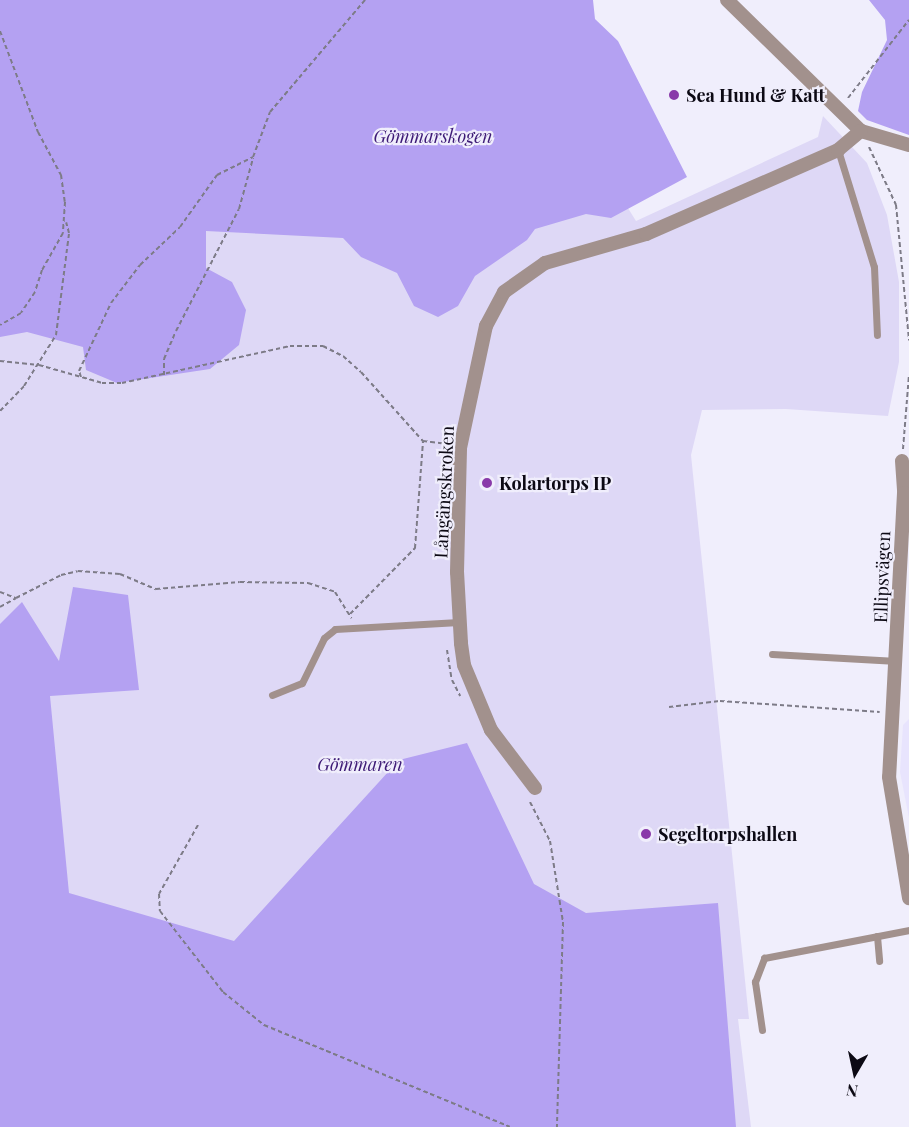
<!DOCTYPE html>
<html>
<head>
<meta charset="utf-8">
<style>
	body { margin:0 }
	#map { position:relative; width:909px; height:1127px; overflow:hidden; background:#f0eefc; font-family:"Playfair Display",serif }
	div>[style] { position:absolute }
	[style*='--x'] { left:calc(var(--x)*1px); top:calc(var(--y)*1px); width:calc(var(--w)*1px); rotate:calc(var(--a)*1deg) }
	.built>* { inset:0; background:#e8e4fd }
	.green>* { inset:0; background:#ded8f6 }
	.forest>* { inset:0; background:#b4a1f2 }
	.path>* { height:2px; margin-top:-1px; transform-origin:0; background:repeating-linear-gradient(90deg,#7d7b87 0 4.5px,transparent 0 7.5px) }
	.lane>* { height:7px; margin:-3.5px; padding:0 3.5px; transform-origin:3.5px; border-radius:3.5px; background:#a2918d }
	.street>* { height:14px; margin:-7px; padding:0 7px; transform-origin:7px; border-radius:7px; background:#a2918d }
	.dots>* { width:16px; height:16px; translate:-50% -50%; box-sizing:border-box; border:3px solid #f0eefc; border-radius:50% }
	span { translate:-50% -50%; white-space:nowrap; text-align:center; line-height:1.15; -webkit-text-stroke:4.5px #f0eefc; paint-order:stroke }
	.poi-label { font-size:18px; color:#0c0914; font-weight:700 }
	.left { translate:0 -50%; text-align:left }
	.park-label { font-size:18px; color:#3d1a76; font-style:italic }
	.street-label { font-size:18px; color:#0c0914 }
	.north { position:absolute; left:825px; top:1043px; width:60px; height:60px; -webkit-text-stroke:4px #f0eefc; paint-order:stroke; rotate:189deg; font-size:16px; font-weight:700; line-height:24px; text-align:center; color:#0c0914 }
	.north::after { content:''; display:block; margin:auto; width:21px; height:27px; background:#0c0914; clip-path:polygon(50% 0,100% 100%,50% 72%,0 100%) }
</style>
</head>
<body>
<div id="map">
	<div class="built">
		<i style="clip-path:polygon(909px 719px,909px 818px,900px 772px,903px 725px)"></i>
	</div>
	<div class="green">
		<i style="clip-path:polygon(0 0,586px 141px,636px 221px,818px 137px,823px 116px,867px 163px,887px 215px,899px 282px,899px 362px,888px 416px,786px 409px,702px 410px,691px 455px,749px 1019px,738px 1019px,751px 1127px,0 1127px)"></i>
	</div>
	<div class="forest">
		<i style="clip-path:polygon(0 0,593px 0,595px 19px,618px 41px,687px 177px,611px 218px,586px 214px,535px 229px,527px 240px,475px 276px,458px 306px,438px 317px,414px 306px,397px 273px,361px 257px,343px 238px,206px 231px,206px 268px,232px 282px,246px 310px,239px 345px,210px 369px,117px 383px,86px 370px,83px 347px,27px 332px,0 337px)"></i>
		<i style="clip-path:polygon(869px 0,909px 0,909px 135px,867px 120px,858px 111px,862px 92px,887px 40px,885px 20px)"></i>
		<i style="clip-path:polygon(73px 587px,128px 595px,139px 690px,50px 696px,69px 893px,234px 941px,399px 760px,467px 743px,534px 884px,586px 913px,718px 903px,736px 1127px,0 1127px,0 624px,22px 602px,59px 661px)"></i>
	</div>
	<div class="path">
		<i style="--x:0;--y:31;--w:108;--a:69.4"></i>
		<i style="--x:38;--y:132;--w:49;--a:61.9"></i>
		<i style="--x:61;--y:175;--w:27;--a:82"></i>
		<i style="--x:65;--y:202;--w:31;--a:94"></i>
		<i style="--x:63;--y:233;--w:43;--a:119.6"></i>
		<i style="--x:42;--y:270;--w:23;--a:108"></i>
		<i style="--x:35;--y:292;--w:25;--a:124"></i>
		<i style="--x:21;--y:313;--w:24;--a:150"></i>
		<i style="--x:848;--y:98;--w:99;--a:-52"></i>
		<i style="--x:869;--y:147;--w:64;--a:65"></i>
		<i style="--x:896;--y:205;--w:136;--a:84.5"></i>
		<i style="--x:0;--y:361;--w:39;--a:6"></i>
		<i style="--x:39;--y:365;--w:66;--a:15.9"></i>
		<i style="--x:102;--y:383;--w:20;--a:0"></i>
		<i style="--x:122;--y:383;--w:172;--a:-12.4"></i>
		<i style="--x:290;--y:346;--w:33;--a:0"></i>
		<i style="--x:323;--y:346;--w:22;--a:27"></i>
		<i style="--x:343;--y:356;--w:24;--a:42"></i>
		<i style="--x:361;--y:372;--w:93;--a:48.1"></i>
		<i style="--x:423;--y:441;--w:23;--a:7"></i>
		<i style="--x:164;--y:375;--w:16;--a:-90"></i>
		<i style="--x:164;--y:359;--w:30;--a:-67"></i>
		<i style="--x:176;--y:331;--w:137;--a:-62.7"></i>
		<i style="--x:239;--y:209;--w:53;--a:-74.6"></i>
		<i style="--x:81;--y:377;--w:6;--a:-108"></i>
		<i style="--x:79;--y:371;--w:75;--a:-64.8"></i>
		<i style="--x:111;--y:303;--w:48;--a:-52.7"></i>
		<i style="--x:140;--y:265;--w:55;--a:-43.5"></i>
		<i style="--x:180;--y:227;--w:64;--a:-54.6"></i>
		<i style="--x:217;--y:175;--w:40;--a:-26.6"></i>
		<i style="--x:253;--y:157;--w:48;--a:-69.3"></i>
		<i style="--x:270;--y:112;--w:147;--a:-49.7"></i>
		<i style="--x:0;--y:411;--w:35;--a:-46"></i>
		<i style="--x:24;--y:386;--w:60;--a:-57.9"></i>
		<i style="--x:56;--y:335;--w:103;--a:-82.7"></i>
		<i style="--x:69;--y:233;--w:11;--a:-105"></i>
		<i style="--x:903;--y:449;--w:75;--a:-85.4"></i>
		<i style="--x:0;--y:592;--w:17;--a:21"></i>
		<i style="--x:16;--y:598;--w:51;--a:-27.1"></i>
		<i style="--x:61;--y:575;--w:17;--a:-13"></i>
		<i style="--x:78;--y:571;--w:42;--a:4.1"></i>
		<i style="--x:120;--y:574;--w:39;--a:23"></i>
		<i style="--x:156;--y:589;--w:84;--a:-4.8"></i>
		<i style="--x:240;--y:582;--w:68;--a:0.8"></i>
		<i style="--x:308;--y:583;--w:28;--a:18"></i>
		<i style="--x:335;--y:592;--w:31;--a:58"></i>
		<i style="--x:0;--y:607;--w:18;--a:-29"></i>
		<i style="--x:350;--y:614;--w:93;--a:-45.4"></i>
		<i style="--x:415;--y:548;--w:107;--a:-85.7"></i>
		<i style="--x:447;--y:650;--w:30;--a:81"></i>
		<i style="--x:452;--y:680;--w:18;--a:63"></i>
		<i style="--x:669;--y:707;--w:51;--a:-6.7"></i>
		<i style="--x:720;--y:701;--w:160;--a:3.9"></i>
		<i style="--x:530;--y:802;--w:44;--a:62.9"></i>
		<i style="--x:550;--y:841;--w:82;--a:80.9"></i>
		<i style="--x:563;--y:922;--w:205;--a:91.7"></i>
		<i style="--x:198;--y:825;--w:79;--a:119.5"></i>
		<i style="--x:159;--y:894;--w:17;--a:87"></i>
		<i style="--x:160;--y:911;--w:103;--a:52.1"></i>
		<i style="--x:223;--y:992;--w:53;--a:38.8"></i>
		<i style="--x:264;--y:1025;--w:266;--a:22.5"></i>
	</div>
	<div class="lane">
		<i style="--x:838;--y:150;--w:122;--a:72.9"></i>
		<i style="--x:874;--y:267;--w:68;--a:87.5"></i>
		<i style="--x:772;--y:654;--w:125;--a:3.2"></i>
		<i style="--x:272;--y:695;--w:32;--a:-22"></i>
		<i style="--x:302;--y:683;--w:50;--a:-63.9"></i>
		<i style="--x:324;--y:638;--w:14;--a:-39"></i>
		<i style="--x:335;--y:629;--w:124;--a:-3.2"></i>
		<i style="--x:877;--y:936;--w:25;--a:85"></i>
		<i style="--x:762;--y:1030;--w:49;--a:-98.3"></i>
		<i style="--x:755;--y:982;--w:26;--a:-69"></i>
		<i style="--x:764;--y:958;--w:148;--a:-10.9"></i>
	</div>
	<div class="street">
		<i style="--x:727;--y:0;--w:187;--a:44.4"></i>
		<i style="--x:861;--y:131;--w:50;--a:16.3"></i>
		<i style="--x:902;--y:461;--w:32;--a:86"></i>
		<i style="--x:904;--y:493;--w:284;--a:93"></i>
		<i style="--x:889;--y:777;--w:123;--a:80.6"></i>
		<i style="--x:535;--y:788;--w:73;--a:-127.2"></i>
		<i style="--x:491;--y:730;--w:70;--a:-112.6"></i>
		<i style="--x:464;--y:665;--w:22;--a:-98"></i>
		<i style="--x:461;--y:643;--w:71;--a:-93.2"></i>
		<i style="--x:457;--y:572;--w:124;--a:-88.6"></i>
		<i style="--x:460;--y:448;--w:125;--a:-78"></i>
		<i style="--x:486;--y:326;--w:38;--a:-62"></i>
		<i style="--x:504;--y:292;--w:50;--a:-35.3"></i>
		<i style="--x:545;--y:263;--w:105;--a:-16"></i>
		<i style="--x:646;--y:234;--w:210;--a:-23.6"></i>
		<i style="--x:838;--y:150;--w:30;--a:-40"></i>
	</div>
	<div class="dots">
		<i style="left:674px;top:95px;background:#8939a9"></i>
		<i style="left:487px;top:483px;background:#8939a9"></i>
		<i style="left:646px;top:834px;background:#8939a9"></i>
	</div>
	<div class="poi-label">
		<span class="left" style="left:686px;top:95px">Sea Hund &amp; Katt</span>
		<span class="left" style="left:499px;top:483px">Kolartorps IP</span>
		<span class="left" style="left:658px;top:834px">Segeltorpshallen</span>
	</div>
	<div class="park-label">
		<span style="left:433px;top:136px">Gömmarskogen</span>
		<span style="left:360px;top:764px">Gömmaren</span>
	</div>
	<div class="street-label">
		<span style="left:444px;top:492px;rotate:-87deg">Långängskroken</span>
		<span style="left:882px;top:577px;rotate:-88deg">Ellipsvägen</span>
	</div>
	<div class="north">N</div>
</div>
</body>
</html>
